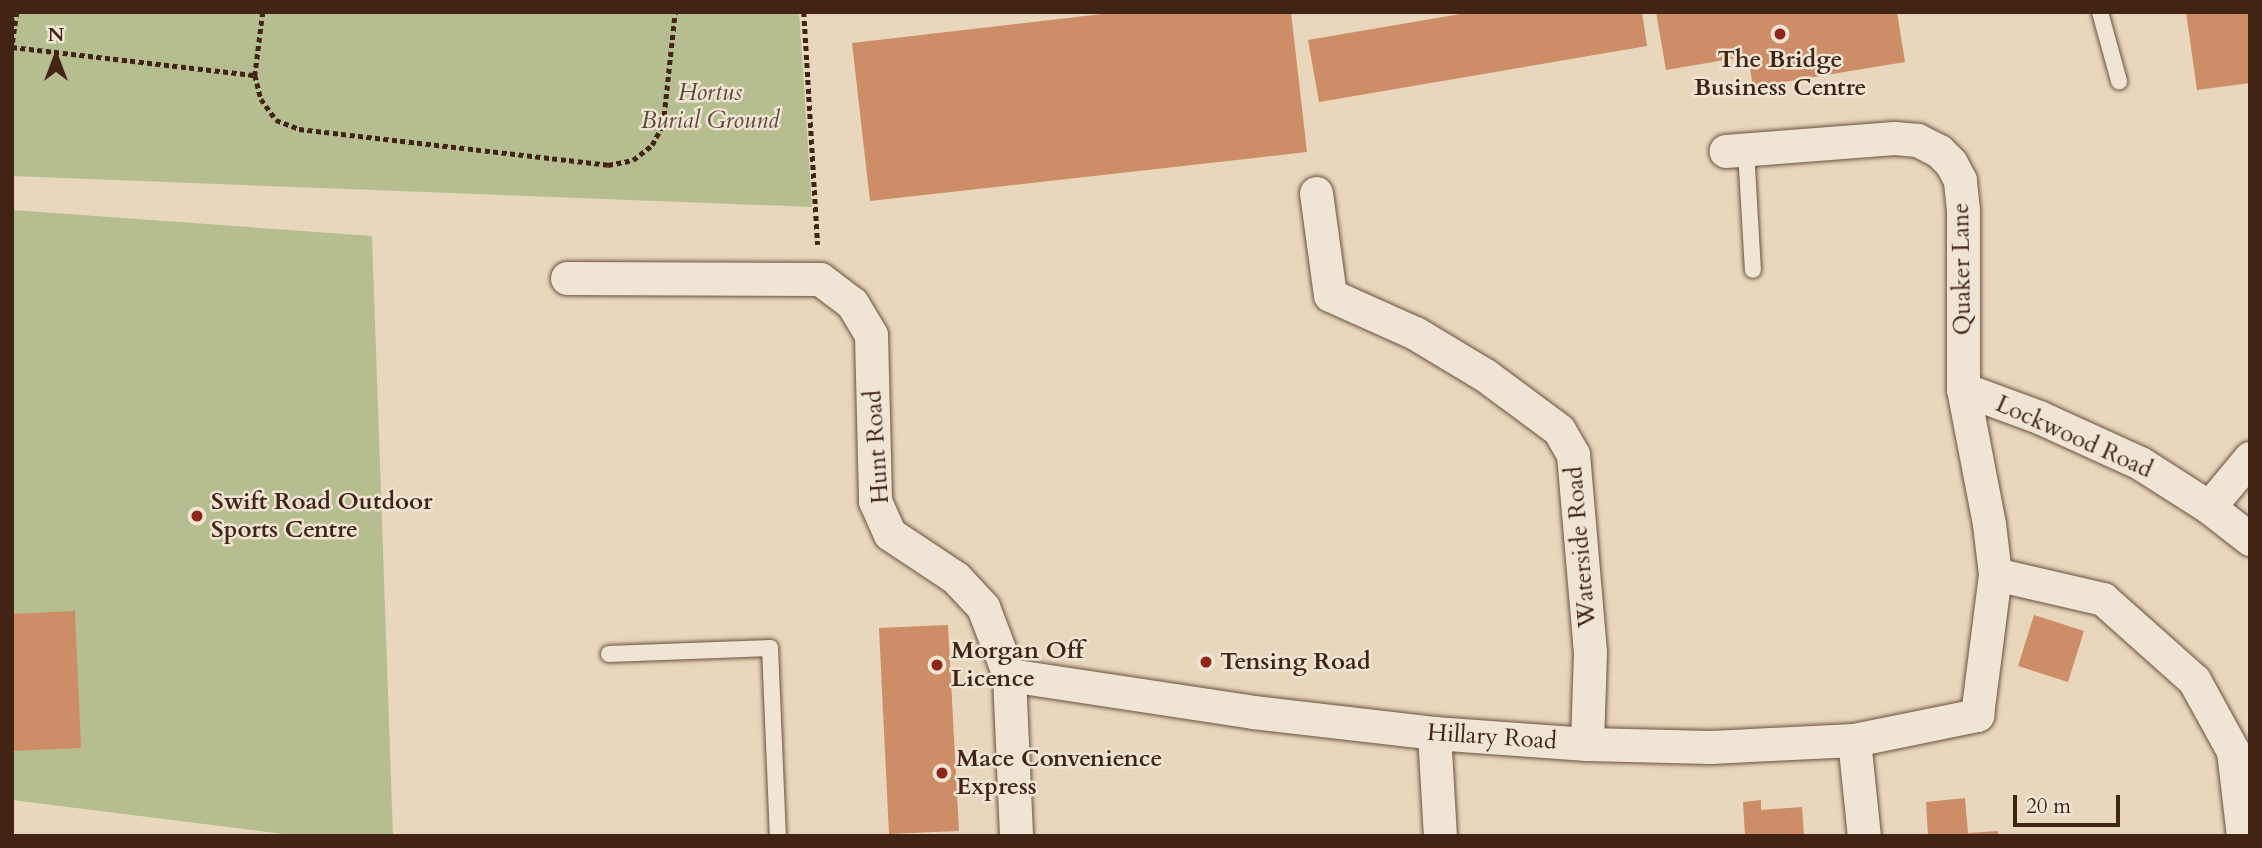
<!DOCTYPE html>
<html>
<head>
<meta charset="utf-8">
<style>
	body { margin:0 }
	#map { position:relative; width:2262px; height:848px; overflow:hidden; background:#e8d7bd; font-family:Cardo,serif }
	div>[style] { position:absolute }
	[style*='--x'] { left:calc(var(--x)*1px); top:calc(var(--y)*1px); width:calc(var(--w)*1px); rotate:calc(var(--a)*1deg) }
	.green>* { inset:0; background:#b6be90 }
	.building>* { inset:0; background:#cd8d66 }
	.path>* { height:4.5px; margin-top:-2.25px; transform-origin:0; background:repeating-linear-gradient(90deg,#422415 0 5px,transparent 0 8.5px) }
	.roads { filter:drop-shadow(0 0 2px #6c513f) drop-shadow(0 0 2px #6c513f) }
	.service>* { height:16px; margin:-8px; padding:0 8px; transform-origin:8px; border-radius:8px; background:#f0e5d4 }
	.minor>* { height:33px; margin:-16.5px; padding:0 16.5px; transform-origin:16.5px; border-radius:16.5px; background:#f0e5d4 }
	.dots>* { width:19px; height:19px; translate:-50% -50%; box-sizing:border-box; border:4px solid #f0e5d4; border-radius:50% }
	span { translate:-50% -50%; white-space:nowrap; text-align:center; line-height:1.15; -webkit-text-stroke:5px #f0e5d4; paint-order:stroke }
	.poi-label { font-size:24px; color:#422415; font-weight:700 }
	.left { translate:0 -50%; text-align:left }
	.park-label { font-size:24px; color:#5f4a34; font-style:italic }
	.street-label { font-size:24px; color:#422415 }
	.frame { position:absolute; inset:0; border:14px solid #422415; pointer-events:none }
	.north { position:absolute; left:21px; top:21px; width:70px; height:70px; -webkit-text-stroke:5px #f0e5d4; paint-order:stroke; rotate:0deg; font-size:19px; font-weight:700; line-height:28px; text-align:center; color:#422415 }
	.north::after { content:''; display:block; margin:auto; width:24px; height:32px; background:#422415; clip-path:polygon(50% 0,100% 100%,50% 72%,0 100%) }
	.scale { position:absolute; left:2013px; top:795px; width:107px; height:32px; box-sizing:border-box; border:4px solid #422415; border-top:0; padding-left:9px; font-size:21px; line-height:24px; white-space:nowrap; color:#422415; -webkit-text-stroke:5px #f0e5d4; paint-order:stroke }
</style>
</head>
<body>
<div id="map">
	<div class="green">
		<i style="clip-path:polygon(12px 12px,799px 12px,812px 207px,12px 176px)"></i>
		<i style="clip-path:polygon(12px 210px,372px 236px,393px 836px,299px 836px,12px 800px)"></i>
	</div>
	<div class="building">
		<i style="clip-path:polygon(1119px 12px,1291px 12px,1307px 152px,870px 201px,852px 43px)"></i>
		<i style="clip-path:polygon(1472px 12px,1642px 12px,1647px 46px,1319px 102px,1308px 40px)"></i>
		<i style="clip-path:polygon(1656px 12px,1897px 12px,1905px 62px,1753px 87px,1748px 56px,1666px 70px)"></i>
		<i style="clip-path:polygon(2186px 12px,2250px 12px,2250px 83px,2197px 90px)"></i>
		<i style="clip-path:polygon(75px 611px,81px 748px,12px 751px,12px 614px)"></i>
		<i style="clip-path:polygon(2034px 615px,2084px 631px,2068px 682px,2018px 666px)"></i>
		<i style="clip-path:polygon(948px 625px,959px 831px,889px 834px,879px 628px)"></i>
		<i style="clip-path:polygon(1965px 798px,1968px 833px,1998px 831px,1998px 836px,1928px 836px,1926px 802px)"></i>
		<i style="clip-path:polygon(1761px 800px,1761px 810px,1802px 807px,1804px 836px,1745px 836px,1743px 802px)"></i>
	</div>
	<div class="path">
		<i style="--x:17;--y:12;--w:35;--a:98"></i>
		<i style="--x:12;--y:47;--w:245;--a:6.6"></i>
		<i style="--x:263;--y:12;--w:64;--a:97.2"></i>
		<i style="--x:255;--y:75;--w:25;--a:76"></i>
		<i style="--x:261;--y:99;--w:26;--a:54"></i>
		<i style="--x:276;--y:120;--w:25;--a:21"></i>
		<i style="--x:299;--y:129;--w:311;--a:6.6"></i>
		<i style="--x:608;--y:165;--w:25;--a:-11"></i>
		<i style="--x:633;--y:160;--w:24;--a:-38"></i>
		<i style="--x:652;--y:145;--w:24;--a:-62"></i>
		<i style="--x:663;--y:124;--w:113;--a:-83.9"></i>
		<i style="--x:804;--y:12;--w:233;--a:86.6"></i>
	</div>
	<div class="roads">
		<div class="service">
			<i style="--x:2100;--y:12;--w:72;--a:74.6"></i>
			<i style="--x:1746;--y:150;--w:120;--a:86.7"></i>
			<i style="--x:609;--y:654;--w:161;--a:-2.1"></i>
			<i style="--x:770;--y:648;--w:188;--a:87.6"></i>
		</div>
		<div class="minor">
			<i style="--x:1316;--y:193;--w:103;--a:82.2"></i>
			<i style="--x:1330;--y:295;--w:93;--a:24.1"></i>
			<i style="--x:1415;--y:333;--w:82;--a:31"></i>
			<i style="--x:1485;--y:375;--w:92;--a:36.6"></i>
			<i style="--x:1559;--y:430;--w:28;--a:60"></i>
			<i style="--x:1573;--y:454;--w:199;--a:85.1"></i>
			<i style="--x:1590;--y:652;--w:92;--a:91.9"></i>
			<i style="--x:567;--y:278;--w:253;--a:0.2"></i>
			<i style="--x:820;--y:279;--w:40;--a:37"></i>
			<i style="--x:852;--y:303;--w:37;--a:59"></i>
			<i style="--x:871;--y:335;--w:166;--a:88.6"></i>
			<i style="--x:875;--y:501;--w:36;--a:66"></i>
			<i style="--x:890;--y:534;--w:79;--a:33.7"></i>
			<i style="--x:956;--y:578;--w:40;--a:47"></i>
			<i style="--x:983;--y:607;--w:73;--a:69.1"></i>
			<i style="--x:1009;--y:675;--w:161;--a:87.5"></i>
			<i style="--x:1963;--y:389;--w:81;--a:20.2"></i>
			<i style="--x:2039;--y:417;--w:111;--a:24.5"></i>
			<i style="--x:2140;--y:463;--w:82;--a:32.5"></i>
			<i style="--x:2209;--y:507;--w:52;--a:38"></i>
			<i style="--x:2209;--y:507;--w:64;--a:-50.1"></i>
			<i style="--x:1995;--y:574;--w:111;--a:13"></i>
			<i style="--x:2103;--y:599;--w:122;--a:41.7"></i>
			<i style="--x:2194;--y:680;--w:81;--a:61.2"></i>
			<i style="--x:2233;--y:751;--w:86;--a:83.3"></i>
			<i style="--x:1009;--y:675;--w:247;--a:8.6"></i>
			<i style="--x:1253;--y:712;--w:182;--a:6.6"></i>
			<i style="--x:1434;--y:733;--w:153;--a:4.1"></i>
			<i style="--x:1587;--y:744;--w:123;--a:1.4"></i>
			<i style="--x:1710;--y:747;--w:144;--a:-2.8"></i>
			<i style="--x:1854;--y:740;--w:126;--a:-11.5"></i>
			<i style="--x:1977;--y:715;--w:142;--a:-82.7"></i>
			<i style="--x:1995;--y:574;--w:50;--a:-96.8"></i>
			<i style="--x:1989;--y:524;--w:137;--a:-100.9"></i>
			<i style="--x:1963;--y:389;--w:179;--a:-90"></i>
			<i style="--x:1963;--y:210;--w:30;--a:-96"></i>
			<i style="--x:1960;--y:180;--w:19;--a:-118"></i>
			<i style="--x:1951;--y:163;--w:17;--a:-135"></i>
			<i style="--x:1939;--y:151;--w:25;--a:-153"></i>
			<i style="--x:1917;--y:140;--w:23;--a:-175"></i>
			<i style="--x:1894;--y:138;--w:169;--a:175.6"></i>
			<i style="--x:1434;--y:733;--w:103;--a:86.7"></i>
			<i style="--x:1854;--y:740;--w:97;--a:84.1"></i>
		</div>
	</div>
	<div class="dots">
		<i style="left:1780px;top:34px;background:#8f2418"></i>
		<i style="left:197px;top:516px;background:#8f2418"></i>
		<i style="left:1206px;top:662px;background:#8f2418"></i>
		<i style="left:937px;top:665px;background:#8f2418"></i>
		<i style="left:942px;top:773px;background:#8f2418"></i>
	</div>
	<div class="poi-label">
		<span style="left:1780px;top:74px">The Bridge<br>Business Centre</span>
		<span class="left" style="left:211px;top:516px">Swift Road Outdoor<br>Sports Centre</span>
		<span class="left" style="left:951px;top:665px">Morgan Off<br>Licence</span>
		<span class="left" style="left:1220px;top:662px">Tensing Road</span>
		<span class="left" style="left:956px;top:773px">Mace Convenience<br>Express</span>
	</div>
	<div class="park-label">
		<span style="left:710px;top:107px">Hortus<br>Burial Ground</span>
	</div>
	<div class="street-label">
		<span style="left:1962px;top:269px;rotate:-91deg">Quaker Lane</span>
		<span style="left:2074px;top:437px;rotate:24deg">Lockwood Road</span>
		<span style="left:877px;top:447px;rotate:-94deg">Hunt Road</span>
		<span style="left:1581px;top:547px;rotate:-95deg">Waterside Road</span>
		<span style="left:1492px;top:737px;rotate:4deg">Hillary Road</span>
	</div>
	<div class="frame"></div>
	<div class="north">N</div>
	<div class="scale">20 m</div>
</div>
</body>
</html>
